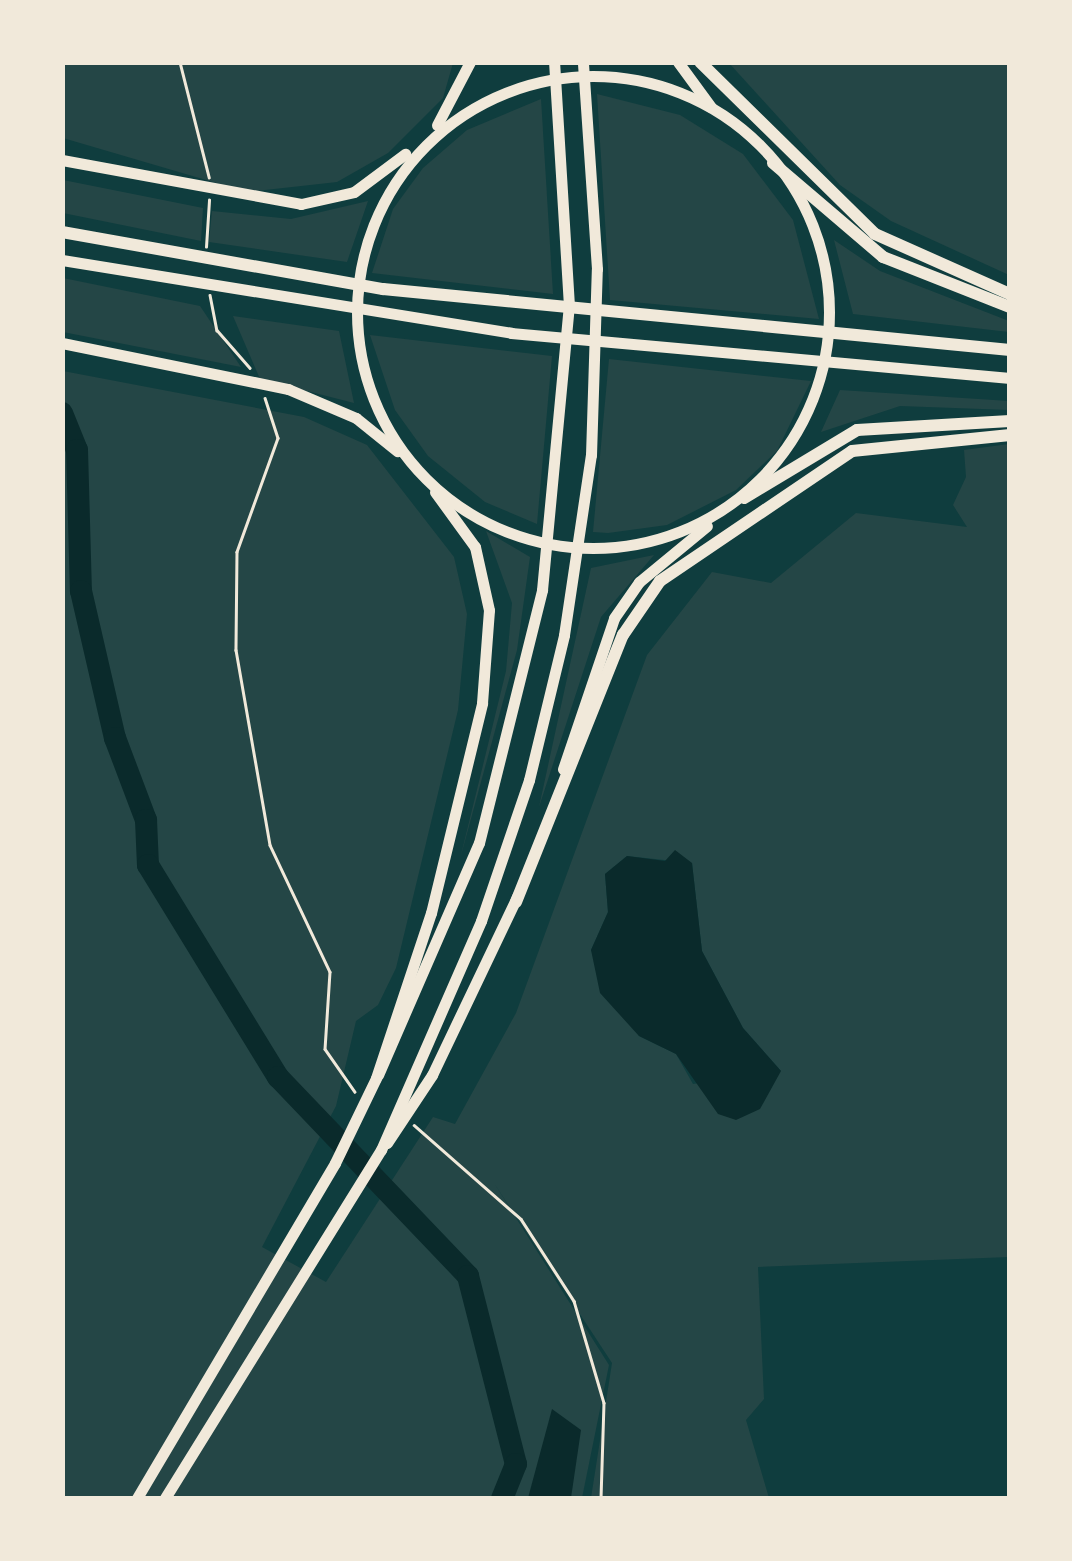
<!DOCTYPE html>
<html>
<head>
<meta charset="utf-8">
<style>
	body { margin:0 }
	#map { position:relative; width:1072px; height:1561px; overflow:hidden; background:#0f3d3e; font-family:Rubik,sans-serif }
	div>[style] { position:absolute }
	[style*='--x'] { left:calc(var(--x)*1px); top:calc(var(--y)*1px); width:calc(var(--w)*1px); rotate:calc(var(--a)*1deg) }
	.green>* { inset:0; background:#244646 }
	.water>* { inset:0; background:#0a2a2b }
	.river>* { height:22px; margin:-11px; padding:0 11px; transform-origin:11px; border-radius:11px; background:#0a2a2b }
	.path>* { height:2.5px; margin:-1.25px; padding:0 1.25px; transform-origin:1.25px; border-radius:1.25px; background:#f1e9da }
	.trunk>* { height:11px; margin:-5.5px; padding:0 5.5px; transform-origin:5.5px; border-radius:5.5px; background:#f1e9da }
	.trunk>.ring { margin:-5.5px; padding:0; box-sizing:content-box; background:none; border:11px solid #f1e9da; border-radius:50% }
	.motorway>* { height:12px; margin:-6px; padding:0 6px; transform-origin:6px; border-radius:6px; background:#f1e9da }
	span { translate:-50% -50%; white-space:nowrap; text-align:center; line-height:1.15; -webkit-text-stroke:10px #f1e9da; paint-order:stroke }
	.frame { position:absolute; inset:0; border:65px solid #f1e9da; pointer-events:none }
</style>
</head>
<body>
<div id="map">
	<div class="green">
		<i style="clip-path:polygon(63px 63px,453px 63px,443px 98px,388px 153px,337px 182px,247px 192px,63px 138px)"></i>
		<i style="clip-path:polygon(729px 63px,1009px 63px,1009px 275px,891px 221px,840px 185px)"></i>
		<i style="clip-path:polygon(597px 94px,680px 115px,743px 154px,793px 220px,819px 319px,610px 300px)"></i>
		<i style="clip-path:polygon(541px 99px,553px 294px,372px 273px,393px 209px,423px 168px,467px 130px)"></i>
		<i style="clip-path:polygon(63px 180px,203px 208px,201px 241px,63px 213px)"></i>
		<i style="clip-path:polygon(368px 201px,347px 262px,209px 242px,212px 211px,291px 219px)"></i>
		<i style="clip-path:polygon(834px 240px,880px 271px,1009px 321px,1009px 332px,853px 314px)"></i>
		<i style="clip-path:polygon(63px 278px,200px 306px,241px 367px,63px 332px)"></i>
		<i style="clip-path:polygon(233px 316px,339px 331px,354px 403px,260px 379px)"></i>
		<i style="clip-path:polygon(370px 335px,552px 356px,537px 524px,485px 502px,428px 456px,395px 410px)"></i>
		<i style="clip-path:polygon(609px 359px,811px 381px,777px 451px,736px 490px,667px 525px,608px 533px,593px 532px)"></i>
		<i style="clip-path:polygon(evenodd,63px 371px,304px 417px,367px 445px,454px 557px,467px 614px,458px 710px,396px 968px,378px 1005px,356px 1021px,336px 1106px,262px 1247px,326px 1282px,433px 1117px,455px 1124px,516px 1013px,647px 655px,712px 572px,771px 583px,856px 513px,967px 527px,953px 505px,966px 477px,964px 450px,1009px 444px,1009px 1257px,758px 1267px,764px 1399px,746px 1420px,769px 1498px,591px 1498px,612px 1363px,494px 1183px,609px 1365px,582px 1498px,63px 1498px,63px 371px,627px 856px,692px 863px,702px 951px,743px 1028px,781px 1071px,693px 1084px,676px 1054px,639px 1036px,591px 950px,608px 912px,605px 874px,627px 856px)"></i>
		<i style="clip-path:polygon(840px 390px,1009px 401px,1009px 410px,900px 406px,821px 432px)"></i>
		<i style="clip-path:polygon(486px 531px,530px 557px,517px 650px,460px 859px,506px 671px,512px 603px)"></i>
		<i style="clip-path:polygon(654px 555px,601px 617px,539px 807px,591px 568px)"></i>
	</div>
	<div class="water">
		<i style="clip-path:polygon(675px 850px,692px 863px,702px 951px,743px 1028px,781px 1071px,760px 1109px,736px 1120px,718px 1114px,676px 1054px,639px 1036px,600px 993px,591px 950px,608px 912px,605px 874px,627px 856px,665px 861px)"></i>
		<i style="clip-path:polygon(552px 1409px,581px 1430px,571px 1498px,528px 1498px)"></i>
	</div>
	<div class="river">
		<i style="--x:62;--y:413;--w:40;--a:68"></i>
		<i style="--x:77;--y:450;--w:141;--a:88.4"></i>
		<i style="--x:81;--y:591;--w:151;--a:77"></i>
		<i style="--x:115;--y:738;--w:88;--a:69.3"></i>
		<i style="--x:146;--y:820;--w:45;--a:87.5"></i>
		<i style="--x:148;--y:865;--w:249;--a:58.5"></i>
		<i style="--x:278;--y:1077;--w:275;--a:46.3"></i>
		<i style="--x:468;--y:1276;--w:194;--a:75.7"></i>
		<i style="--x:516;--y:1464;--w:37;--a:112"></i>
	</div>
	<div class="path">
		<i style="--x:180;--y:62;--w:119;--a:75.8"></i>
		<i style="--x:206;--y:247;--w:47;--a:-86.3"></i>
		<i style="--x:210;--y:295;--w:36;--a:79"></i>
		<i style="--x:217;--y:330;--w:50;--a:49"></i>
		<i style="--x:265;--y:398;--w:42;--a:72"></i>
		<i style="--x:278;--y:438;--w:121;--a:109.8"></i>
		<i style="--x:237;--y:552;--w:98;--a:90.6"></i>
		<i style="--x:236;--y:650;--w:198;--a:80.1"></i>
		<i style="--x:270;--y:845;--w:140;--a:64.7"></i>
		<i style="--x:330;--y:972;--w:77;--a:93.7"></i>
		<i style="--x:325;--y:1049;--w:52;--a:55.1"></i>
		<i style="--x:414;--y:1125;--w:142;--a:41.3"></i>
		<i style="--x:521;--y:1219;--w:98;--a:57.1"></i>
		<i style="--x:574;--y:1301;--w:106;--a:73.6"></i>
		<i style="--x:604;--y:1403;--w:95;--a:91.8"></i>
	</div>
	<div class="trunk">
		<i style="--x:678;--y:62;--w:56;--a:53.7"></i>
		<i class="ring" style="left:357px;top:76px;width:461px;height:461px"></i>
		<i style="--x:437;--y:125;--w:71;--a:-62.4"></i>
		<i style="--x:62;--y:160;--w:243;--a:10.4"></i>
		<i style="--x:301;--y:204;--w:54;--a:-12.8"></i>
		<i style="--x:354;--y:192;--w:64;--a:-36.7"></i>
		<i style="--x:62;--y:260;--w:455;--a:9.2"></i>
		<i style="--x:511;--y:333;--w:501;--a:5.15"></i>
		<i style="--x:62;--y:343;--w:231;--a:11.5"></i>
		<i style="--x:288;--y:389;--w:74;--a:23.1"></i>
		<i style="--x:356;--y:418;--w:53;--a:38.8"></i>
		<i style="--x:563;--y:769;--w:159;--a:-71.3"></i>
		<i style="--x:614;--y:618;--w:44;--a:-55.2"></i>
		<i style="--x:639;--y:582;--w:88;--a:-39.5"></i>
		<i style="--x:378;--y:1075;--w:253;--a:-66.5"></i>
		<i style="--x:479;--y:843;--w:261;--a:-76"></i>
		<i style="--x:542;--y:590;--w:285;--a:-84.6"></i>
		<i style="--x:569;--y:306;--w:244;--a:-93.5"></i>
		<i style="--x:387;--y:1143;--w:82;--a:-56.5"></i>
		<i style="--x:432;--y:1075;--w:199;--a:-64.5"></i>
		<i style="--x:137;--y:1498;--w:389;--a:-59.4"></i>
		<i style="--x:335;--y:1163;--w:94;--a:-64.2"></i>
		<i style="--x:376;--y:1078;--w:174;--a:-71.6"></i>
		<i style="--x:431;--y:913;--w:216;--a:-76.3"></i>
		<i style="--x:482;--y:703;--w:93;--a:-85.7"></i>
		<i style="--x:489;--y:610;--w:65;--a:-102.5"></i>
		<i style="--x:475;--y:547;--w:68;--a:-126"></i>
		<i style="--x:165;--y:1498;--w:410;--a:-58.2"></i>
		<i style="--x:381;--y:1150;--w:250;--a:-66.4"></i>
		<i style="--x:481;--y:921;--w:149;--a:-71.2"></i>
		<i style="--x:529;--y:780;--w:149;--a:-76.4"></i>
		<i style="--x:564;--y:635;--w:182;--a:-81.5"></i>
		<i style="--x:591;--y:455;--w:186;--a:-88.2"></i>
		<i style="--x:597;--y:269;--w:207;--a:-93.9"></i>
	</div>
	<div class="motorway">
		<i style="--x:700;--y:62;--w:245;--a:44.5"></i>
		<i style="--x:875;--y:234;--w:148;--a:24"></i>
		<i style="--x:773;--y:163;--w:145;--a:40.5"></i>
		<i style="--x:883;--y:257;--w:136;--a:21.5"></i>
		<i style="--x:62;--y:232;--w:326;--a:10.1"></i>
		<i style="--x:383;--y:289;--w:630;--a:5.56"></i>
		<i style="--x:744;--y:498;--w:132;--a:-31"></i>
		<i style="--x:857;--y:430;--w:153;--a:-3.4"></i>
		<i style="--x:516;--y:902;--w:288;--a:-68.2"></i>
		<i style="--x:623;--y:635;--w:65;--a:-55.6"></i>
		<i style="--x:660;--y:581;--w:232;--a:-34.1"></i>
		<i style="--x:852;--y:451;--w:159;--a:-5.8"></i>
	</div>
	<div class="frame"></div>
</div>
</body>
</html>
